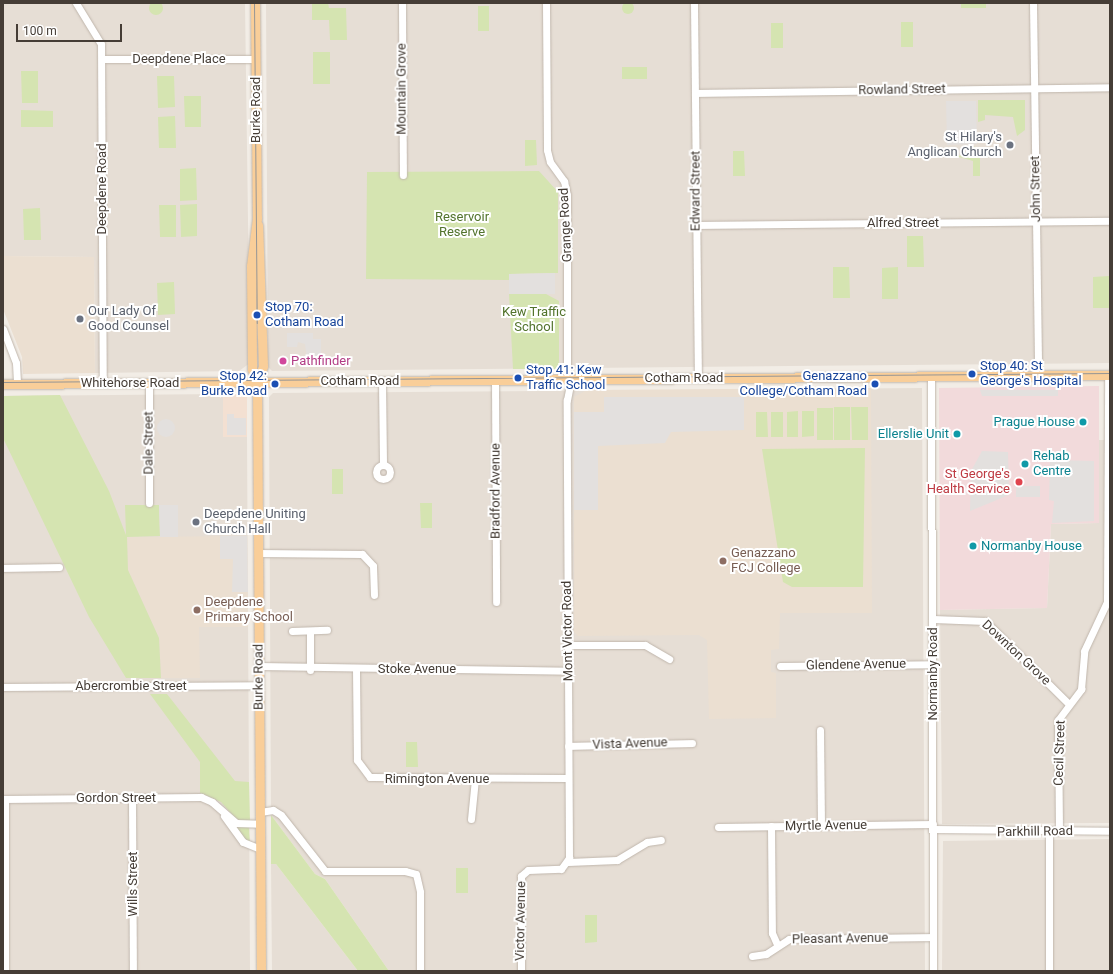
<!DOCTYPE html>
<html>
<head>
<meta charset="utf-8">
<style>
	body { margin:0 }
	#map { position:relative; width:1113px; height:974px; overflow:hidden; background:#f2ede6; font-family:Roboto,sans-serif }
	div>[style] { position:absolute }
	[style*='--x'] { left:calc(var(--x)*1px); top:calc(var(--y)*1px); width:calc(var(--w)*1px); rotate:calc(var(--a)*1deg) }
	.residential>* { inset:0; background:#e6ded5 }
	.commercial>* { inset:0; background:#f3e0d2 }
	.education>* { inset:0; background:#ebdfd1 }
	.medical>* { inset:0; background:#f2dadb }
	.green>* { inset:0; background:#d5e4b1 }
	.round { border-radius:50% }
	.parking>* { inset:0; background:#e3e0de }
	.roads { filter:drop-shadow(0 0 1px #c0b6ac) drop-shadow(0 0 1px #c0b6ac) }
	.minor>* { height:7px; margin:-3.5px; padding:0 3.5px; transform-origin:3.5px; border-radius:3.5px; background:#fff }
	.minor>.ring { margin:-3.5px; padding:0; box-sizing:content-box; background:none; border:7px solid #fff; border-radius:50% }
	.major>* { height:9px; margin:-4.5px; padding:0 4.5px; transform-origin:4.5px; border-radius:4.5px; background:#f9ce99 }
	.tram>* { height:1px; margin:-0.5px; padding:0 0.5px; transform-origin:0.5px; border-radius:0.5px; background:#959595 }
	.dots>* { width:11px; height:11px; translate:-50% -50%; box-sizing:border-box; border:2px solid #fff; border-radius:50% }
	span { translate:-50% -50%; white-space:nowrap; text-align:center; line-height:1.15; -webkit-text-stroke:4px #fff; paint-order:stroke }
	.street-label { font-size:13px; color:#453d36 }
	.worship-label { font-size:13px; color:#5b616d }
	.right { translate:-100% -50%; text-align:right }
	.left { translate:0 -50%; text-align:left }
	.park-label { font-size:13px; color:#52732c }
	.transit-label { font-size:13px; color:#164399 }
	.hotel-label { font-size:13px; color:#b23c85 }
	.culture-label { font-size:13px; color:#0d838f }
	.health-label { font-size:13px; color:#be3a42 }
	.education-label { font-size:13px; color:#785e54 }
	.frame { position:absolute; inset:0; border:4px solid #453d36; pointer-events:none }
	.scale { position:absolute; left:16px; top:24px; width:106px; height:18px; box-sizing:border-box; border:2px solid #453d36; border-top:0; padding-left:5px; font-size:12px; line-height:14px; white-space:nowrap; color:#453d36; -webkit-text-stroke:3px #fff; paint-order:stroke }
</style>
</head>
<body>
<div id="map">
	<div class="residential">
		<i style="clip-path:polygon(3px 3px,245px 3px,250px 363px,239px 371px,95px 373px,94px 257px,3px 256px)"></i>
		<i style="clip-path:polygon(266px 3px,1110px 3px,1110px 363px,272px 371px,268px 367px)"></i>
		<i style="clip-path:polygon(922px 388px,925px 971px,389px 971px,325px 879px,315px 874px,271px 815px,269px 397px,273px 393px)"></i>
		<i style="clip-path:polygon(223px 394px,223px 437px,247px 437px,250px 971px,3px 971px,3px 396px)"></i>
		<i style="clip-path:polygon(1099px 440px,1110px 440px,1110px 823px,942px 824px,940px 610px,1047px 608px,1051px 524px,1099px 523px)"></i>
		<i style="clip-path:polygon(1110px 839px,1110px 971px,942px 971px,943px 841px)"></i>
		<i style="clip-path:polygon(271px 864px,276px 864px,358px 971px,272px 971px)"></i>
	</div>
	<div class="commercial">
		<i style="clip-path:polygon(223px 394px,247px 395px,247px 437px,223px 437px)"></i>
	</div>
	<div class="education">
		<i style="clip-path:polygon(3px 256px,94px 257px,95px 373px,23px 374px,22px 357px,3px 309px)"></i>
		<i style="clip-path:polygon(871px 388px,872px 613px,780px 613px,779px 649px,771px 650px,771px 672px,776px 673px,776px 718px,709px 719px,707px 640px,699px 635px,578px 636px,574px 632px,574px 397px,587px 390px)"></i>
		<i style="clip-path:polygon(247px 536px,248px 627px,199px 627px,200px 678px,161px 678px,159px 638px,128px 570px,127px 537px)"></i>
	</div>
	<div class="medical">
		<i style="clip-path:polygon(1099px 386px,1099px 523px,1051px 524px,1047px 608px,940px 610px,939px 388px)"></i>
	</div>
	<div class="green">
		<i class="round" style="left:149px;top:1px;width:14px;height:14px"></i>
		<i class="round" style="left:622px;top:2px;width:12px;height:12px"></i>
		<i style="clip-path:polygon(312px 3px,328px 3px,329px 8px,346px 8px,347px 40px,330px 40px,329px 20px,312px 20px)"></i>
		<i style="clip-path:polygon(961px 3px,986px 3px,986px 8px,961px 8px)"></i>
		<i style="clip-path:polygon(478px 6px,489px 6px,489px 31px,478px 31px)"></i>
		<i style="clip-path:polygon(901px 22px,913px 22px,913px 47px,901px 47px)"></i>
		<i style="clip-path:polygon(771px 23px,783px 23px,783px 48px,771px 48px)"></i>
		<i style="clip-path:polygon(313px 52px,330px 52px,330px 84px,313px 84px)"></i>
		<i style="clip-path:polygon(622px 67px,647px 67px,647px 79px,622px 79px)"></i>
		<i style="clip-path:polygon(21px 71px,38px 71px,38px 103px,22px 103px)"></i>
		<i style="clip-path:polygon(157px 76px,174px 76px,175px 107px,158px 108px)"></i>
		<i style="clip-path:polygon(184px 96px,201px 96px,201px 127px,185px 127px)"></i>
		<i style="clip-path:polygon(978px 100px,1025px 100px,1025px 130px,1017px 136px,1013px 117px,985px 115px,985px 120px,978px 122px)"></i>
		<i style="clip-path:polygon(21px 110px,53px 111px,53px 127px,21px 127px)"></i>
		<i style="clip-path:polygon(175px 116px,176px 148px,159px 148px,158px 117px)"></i>
		<i style="clip-path:polygon(525px 140px,536px 140px,537px 165px,525px 166px)"></i>
		<i style="clip-path:polygon(974px 146px,980px 153px,980px 176px,973px 176px,973px 161px,956px 156px,974px 154px)"></i>
		<i style="clip-path:polygon(733px 151px,744px 151px,745px 176px,733px 176px)"></i>
		<i style="clip-path:polygon(196px 168px,197px 200px,180px 201px,180px 169px)"></i>
		<i style="clip-path:polygon(539px 171px,558px 192px,558px 273px,510px 274px,509px 280px,366px 279px,367px 172px)"></i>
		<i style="clip-path:polygon(197px 204px,197px 236px,181px 237px,180px 205px)"></i>
		<i style="clip-path:polygon(159px 205px,176px 205px,176px 237px,160px 237px)"></i>
		<i style="clip-path:polygon(40px 208px,41px 240px,24px 240px,23px 209px)"></i>
		<i style="clip-path:polygon(907px 236px,923px 236px,924px 267px,907px 267px)"></i>
		<i style="clip-path:polygon(833px 267px,849px 267px,850px 298px,833px 298px)"></i>
		<i style="clip-path:polygon(898px 267px,898px 299px,882px 299px,882px 268px)"></i>
		<i style="clip-path:polygon(1109px 276px,1110px 308px,1093px 308px,1093px 277px)"></i>
		<i style="clip-path:polygon(174px 282px,175px 314px,158px 315px,157px 283px)"></i>
		<i style="clip-path:polygon(509px 294px,546px 294px,559px 301px,559px 369px,513px 369px)"></i>
		<i style="clip-path:polygon(60px 395px,109px 491px,126px 535px,125px 505px,159px 505px,160px 536px,127px 537px,128px 570px,159px 638px,161px 678px,126px 678px,89px 617px,3px 438px,3px 396px)"></i>
		<i style="clip-path:polygon(834px 407px,850px 407px,850px 440px,834px 440px)"></i>
		<i style="clip-path:polygon(851px 407px,868px 407px,868px 440px,852px 440px)"></i>
		<i style="clip-path:polygon(817px 408px,833px 408px,833px 440px,817px 440px)"></i>
		<i style="clip-path:polygon(798px 411px,798px 437px,787px 437px,787px 412px)"></i>
		<i style="clip-path:polygon(802px 411px,814px 411px,814px 436px,802px 437px)"></i>
		<i style="clip-path:polygon(756px 412px,767px 412px,768px 437px,756px 437px)"></i>
		<i style="clip-path:polygon(771px 412px,783px 412px,783px 437px,771px 437px)"></i>
		<i style="clip-path:polygon(865px 448px,863px 587px,792px 587px,783px 582px,762px 449px)"></i>
		<i style="clip-path:polygon(332px 469px,343px 469px,343px 494px,332px 494px)"></i>
		<i style="clip-path:polygon(420px 503px,432px 503px,432px 528px,421px 528px)"></i>
		<i style="clip-path:polygon(150px 694px,167px 694px,235px 781px,249px 782px,250px 821px,237px 820px,221px 802px,200px 793px,200px 762px)"></i>
		<i style="clip-path:polygon(406px 742px,417px 742px,418px 767px,406px 767px)"></i>
		<i style="clip-path:polygon(271px 815px,315px 874px,325px 879px,389px 971px,358px 971px,276px 864px,271px 864px)"></i>
		<i style="clip-path:polygon(233px 826px,249px 827px,250px 845px)"></i>
		<i style="clip-path:polygon(456px 868px,468px 868px,468px 893px,456px 893px)"></i>
		<i style="clip-path:polygon(585px 915px,597px 915px,597px 942px,585px 943px)"></i>
	</div>
	<div class="parking">
		<i style="clip-path:polygon(946px 101px,976px 101px,977px 144px,947px 145px)"></i>
		<i style="clip-path:polygon(555px 273px,555px 294px,509px 294px,509px 274px)"></i>
		<i style="clip-path:polygon(287px 333px,313px 333px,313px 339px,321px 339px,321px 367px,308px 367px,305px 344px,298px 342px,297px 347px,287px 347px)"></i>
		<i style="clip-path:polygon(980px 390px,1058px 390px,1058px 396px,982px 396px)"></i>
		<i style="clip-path:polygon(604px 397px,744px 397px,744px 430px,671px 432px,665px 443px,598px 446px,598px 510px,574px 510px,574px 412px,604px 412px)"></i>
		<i style="clip-path:polygon(227px 414px,234px 414px,234px 418px,246px 418px,246px 435px,227px 435px)"></i>
		<i class="round" style="left:157px;top:419px;width:18px;height:18px"></i>
		<i style="clip-path:polygon(982px 451px,1008px 452px,1009px 495px,970px 511px,971px 471px)"></i>
		<i style="clip-path:polygon(1050px 460px,1094px 461px,1094px 521px,1052px 523px,1054px 501px,1049px 500px)"></i>
		<i style="clip-path:polygon(1016px 486px,1040px 486px,1040px 497px,1016px 497px)"></i>
		<i style="clip-path:polygon(159px 505px,178px 505px,178px 537px,160px 537px)"></i>
		<i style="clip-path:polygon(220px 536px,247px 536px,248px 592px,232px 592px,233px 559px,220px 559px)"></i>
	</div>
	<div class="roads">
		<div class="minor">
			<i style="--x:76;--y:3;--w:48;--a:58.6"></i>
			<i style="--x:101;--y:44;--w:339;--a:89.7"></i>
			<i style="--x:402;--y:3;--w:172;--a:89.7"></i>
			<i style="--x:546;--y:3;--w:147;--a:89.6"></i>
			<i style="--x:547;--y:150;--w:12;--a:76"></i>
			<i style="--x:550;--y:162;--w:24;--a:54"></i>
			<i style="--x:564;--y:181;--w:14;--a:78"></i>
			<i style="--x:567;--y:195;--w:184;--a:90"></i>
			<i style="--x:694;--y:3;--w:375;--a:89.4"></i>
			<i style="--x:1033;--y:3;--w:373;--a:89.2"></i>
			<i style="--x:102;--y:59;--w:154;--a:0"></i>
			<i style="--x:695;--y:93;--w:415;--a:-0.8"></i>
			<i style="--x:696;--y:225;--w:414;--a:-0.6"></i>
			<i style="--x:3;--y:329;--w:36;--a:69"></i>
			<i style="--x:16;--y:363;--w:21;--a:87"></i>
			<i style="--x:931;--y:376;--w:595;--a:89.81"></i>
			<i style="--x:495;--y:380;--w:222;--a:89.7"></i>
			<i style="--x:382;--y:381;--w:84;--a:89.3"></i>
			<i style="--x:149;--y:383;--w:120;--a:90"></i>
			<i class="ring" style="left:376px;top:465px;width:7px;height:7px"></i>
			<i style="--x:258;--y:553;--w:104;--a:0.6"></i>
			<i style="--x:362;--y:554;--w:16;--a:47"></i>
			<i style="--x:373;--y:566;--w:29;--a:88"></i>
			<i style="--x:3;--y:568;--w:56;--a:-1"></i>
			<i style="--x:933;--y:619;--w:52;--a:2.2"></i>
			<i style="--x:985;--y:621;--w:118;--a:44.7"></i>
			<i style="--x:292;--y:631;--w:35;--a:-2"></i>
			<i style="--x:310;--y:632;--w:38;--a:90"></i>
			<i style="--x:567;--y:645;--w:78;--a:0"></i>
			<i style="--x:645;--y:645;--w:28;--a:30"></i>
			<i style="--x:259;--y:666;--w:310;--a:0.9"></i>
			<i style="--x:780;--y:666;--w:153;--a:-0.7"></i>
			<i style="--x:356;--y:669;--w:91;--a:89.4"></i>
			<i style="--x:357;--y:760;--w:21;--a:53"></i>
			<i style="--x:370;--y:777;--w:198;--a:0.3"></i>
			<i style="--x:3;--y:687;--w:256;--a:-0.4"></i>
			<i style="--x:820;--y:730;--w:96;--a:89.4"></i>
			<i style="--x:568;--y:746;--w:124;--a:-1.4"></i>
			<i style="--x:132;--y:798;--w:173;--a:89.7"></i>
			<i style="--x:3;--y:799;--w:198;--a:-0.6"></i>
			<i style="--x:201;--y:797;--w:12;--a:24"></i>
			<i style="--x:212;--y:802;--w:32;--a:41"></i>
			<i style="--x:236;--y:823;--w:24;--a:2"></i>
			<i style="--x:5;--y:799;--w:172;--a:90"></i>
			<i style="--x:260;--y:812;--w:13;--a:-9"></i>
			<i style="--x:273;--y:810;--w:9;--a:32"></i>
			<i style="--x:281;--y:815;--w:71;--a:51.8"></i>
			<i style="--x:325;--y:871;--w:80;--a:0"></i>
			<i style="--x:405;--y:871;--w:11;--a:15"></i>
			<i style="--x:416;--y:874;--w:18;--a:77"></i>
			<i style="--x:420;--y:892;--w:79;--a:90"></i>
			<i style="--x:224;--y:816;--w:32;--a:54"></i>
			<i style="--x:243;--y:842;--w:18;--a:22"></i>
			<i style="--x:471;--y:819;--w:40;--a:-84.3"></i>
			<i style="--x:771;--y:826;--w:107;--a:89.5"></i>
			<i style="--x:772;--y:933;--w:12;--a:66"></i>
			<i style="--x:718;--y:827;--w:215;--a:-0.8"></i>
			<i style="--x:933;--y:829;--w:177;--a:0.6"></i>
			<i style="--x:1049;--y:832;--w:139;--a:90"></i>
			<i style="--x:1059;--y:832;--w:112;--a:-90.5"></i>
			<i style="--x:1058;--y:720;--w:39;--a:-53"></i>
			<i style="--x:1081;--y:689;--w:38;--a:-85"></i>
			<i style="--x:1084;--y:651;--w:54;--a:-64.9"></i>
			<i style="--x:1107;--y:602;--w:227;--a:-89.7"></i>
			<i style="--x:568;--y:862;--w:49;--a:-2.3"></i>
			<i style="--x:617;--y:860;--w:35;--a:-31"></i>
			<i style="--x:647;--y:842;--w:14;--a:-8"></i>
			<i style="--x:752;--y:956;--w:14;--a:-8"></i>
			<i style="--x:766;--y:954;--w:27;--a:-33"></i>
			<i style="--x:789;--y:939;--w:144;--a:-0.8"></i>
			<i style="--x:521;--y:971;--w:95;--a:-90"></i>
			<i style="--x:521;--y:876;--w:9;--a:-41"></i>
			<i style="--x:528;--y:870;--w:33;--a:-2"></i>
			<i style="--x:561;--y:869;--w:14;--a:-54"></i>
			<i style="--x:569;--y:858;--w:458;--a:-90.3"></i>
			<i style="--x:567;--y:400;--w:21;--a:-79"></i>
		</div>
		<div class="major">
			<i style="--x:255;--y:3;--w:215;--a:89.5"></i>
			<i style="--x:257;--y:218;--w:48;--a:97.1"></i>
			<i style="--x:251;--y:266;--w:103;--a:89.4"></i>
			<i style="--x:252;--y:369;--w:14;--a:69"></i>
			<i style="--x:257;--y:382;--w:589;--a:89.61"></i>
			<i style="--x:257;--y:382;--w:17;--a:-69"></i>
			<i style="--x:263;--y:366;--w:141;--a:-92"></i>
			<i style="--x:3;--y:384;--w:1107;--a:-0.47"></i>
		</div>
	</div>
	<div class="tram">
		<i style="--x:254;--y:3;--w:320;--a:89.5"></i>
		<i style="--x:3;--y:382;--w:1107;--a:-0.47"></i>
	</div>
	<div class="dots">
		<i style="left:1010px;top:145px;background:#6b7280"></i>
		<i style="left:257px;top:315px;background:#1a4fb4"></i>
		<i style="left:80px;top:319px;background:#6b7280"></i>
		<i style="left:283px;top:361px;background:#d1479c"></i>
		<i style="left:972px;top:374px;background:#1a4fb4"></i>
		<i style="left:518px;top:378px;background:#1a4fb4"></i>
		<i style="left:275px;top:384px;background:#1a4fb4"></i>
		<i style="left:875px;top:384px;background:#1a4fb4"></i>
		<i style="left:1083px;top:422px;background:#0f9aa8"></i>
		<i style="left:957px;top:434px;background:#0f9aa8"></i>
		<i style="left:1025px;top:464px;background:#0f9aa8"></i>
		<i style="left:1019px;top:482px;background:#e0444e"></i>
		<i style="left:196px;top:522px;background:#6b7280"></i>
		<i style="left:973px;top:546px;background:#0f9aa8"></i>
		<i style="left:723px;top:561px;background:#8d6e63"></i>
		<i style="left:197px;top:610px;background:#8d6e63"></i>
	</div>
	<div class="street-label">
		<span style="left:179px;top:59px">Deepdene Place</span>
		<span style="left:402px;top:89px;rotate:-90deg">Mountain Grove</span>
		<span style="left:902px;top:90px;rotate:-1deg">Rowland Street</span>
		<span style="left:256px;top:110px;rotate:-90deg">Burke Road</span>
		<span style="left:102px;top:189px;rotate:-90deg">Deepdene Road</span>
		<span style="left:1036px;top:189px;rotate:-91deg">John Street</span>
		<span style="left:696px;top:191px;rotate:-90deg">Edward Street</span>
		<span style="left:903px;top:223px">Alfred Street</span>
		<span style="left:566px;top:225px;rotate:-93deg">Grange Road</span>
		<span style="left:684px;top:378px">Cotham Road</span>
		<span style="left:360px;top:381px">Cotham Road</span>
		<span style="left:130px;top:383px">Whitehorse Road</span>
		<span style="left:149px;top:443px;rotate:-90deg">Dale Street</span>
		<span style="left:496px;top:491px;rotate:-90deg">Bradford Avenue</span>
		<span style="left:568px;top:631px;rotate:-91deg">Mont Victor Road</span>
		<span style="left:1016px;top:653px;rotate:43deg">Downton Grove</span>
		<span style="left:856px;top:665px;rotate:-1deg">Glendene Avenue</span>
		<span style="left:417px;top:669px">Stoke Avenue</span>
		<span style="left:933px;top:674px;rotate:-90deg">Normanby Road</span>
		<span style="left:259px;top:677px;rotate:-90deg">Burke Road</span>
		<span style="left:131px;top:686px">Abercrombie Street</span>
		<span style="left:630px;top:744px;rotate:-2deg">Vista Avenue</span>
		<span style="left:1060px;top:753px;rotate:-88deg">Cecil Street</span>
		<span style="left:437px;top:779px">Rimington Avenue</span>
		<span style="left:116px;top:798px">Gordon Street</span>
		<span style="left:826px;top:826px;rotate:-1deg">Myrtle Avenue</span>
		<span style="left:1035px;top:832px;rotate:-1deg">Parkhill Road</span>
		<span style="left:133px;top:884px;rotate:-90deg">Wills Street</span>
		<span style="left:521px;top:921px;rotate:-89deg">Victor Avenue</span>
		<span style="left:840px;top:939px;rotate:-1deg">Pleasant Avenue</span>
	</div>
	<div class="worship-label">
		<span class="right" style="left:1002px;top:145px">St Hilary's<br>Anglican Church</span>
		<span class="left" style="left:88px;top:319px">Our Lady Of<br>Good Counsel</span>
		<span class="left" style="left:204px;top:522px">Deepdene Uniting<br>Church Hall</span>
	</div>
	<div class="park-label">
		<span style="left:462px;top:225px">Reservoir<br>Reserve</span>
		<span style="left:534px;top:320px">Kew Traffic<br>School</span>
	</div>
	<div class="transit-label">
		<span class="left" style="left:265px;top:315px">Stop 70:<br>Cotham Road</span>
		<span class="left" style="left:980px;top:374px">Stop 40: St<br>George's Hospital</span>
		<span class="left" style="left:526px;top:378px">Stop 41: Kew<br>Traffic School</span>
		<span class="right" style="left:267px;top:384px">Stop 42:<br>Burke Road</span>
		<span class="right" style="left:867px;top:384px">Genazzano<br>College/Cotham Road</span>
	</div>
	<div class="hotel-label">
		<span class="left" style="left:291px;top:361px">Pathfinder</span>
	</div>
	<div class="culture-label">
		<span class="right" style="left:1075px;top:422px">Prague House</span>
		<span class="right" style="left:949px;top:434px">Ellerslie Unit</span>
		<span class="left" style="left:1033px;top:464px">Rehab<br>Centre</span>
		<span class="left" style="left:981px;top:546px">Normanby House</span>
	</div>
	<div class="health-label">
		<span class="right" style="left:1010px;top:482px">St George's<br>Health Service</span>
	</div>
	<div class="education-label">
		<span class="left" style="left:731px;top:561px">Genazzano<br>FCJ College</span>
		<span class="left" style="left:205px;top:610px">Deepdene<br>Primary School</span>
	</div>
	<div class="frame"></div>
	<div class="scale">100 m</div>
</div>
</body>
</html>
